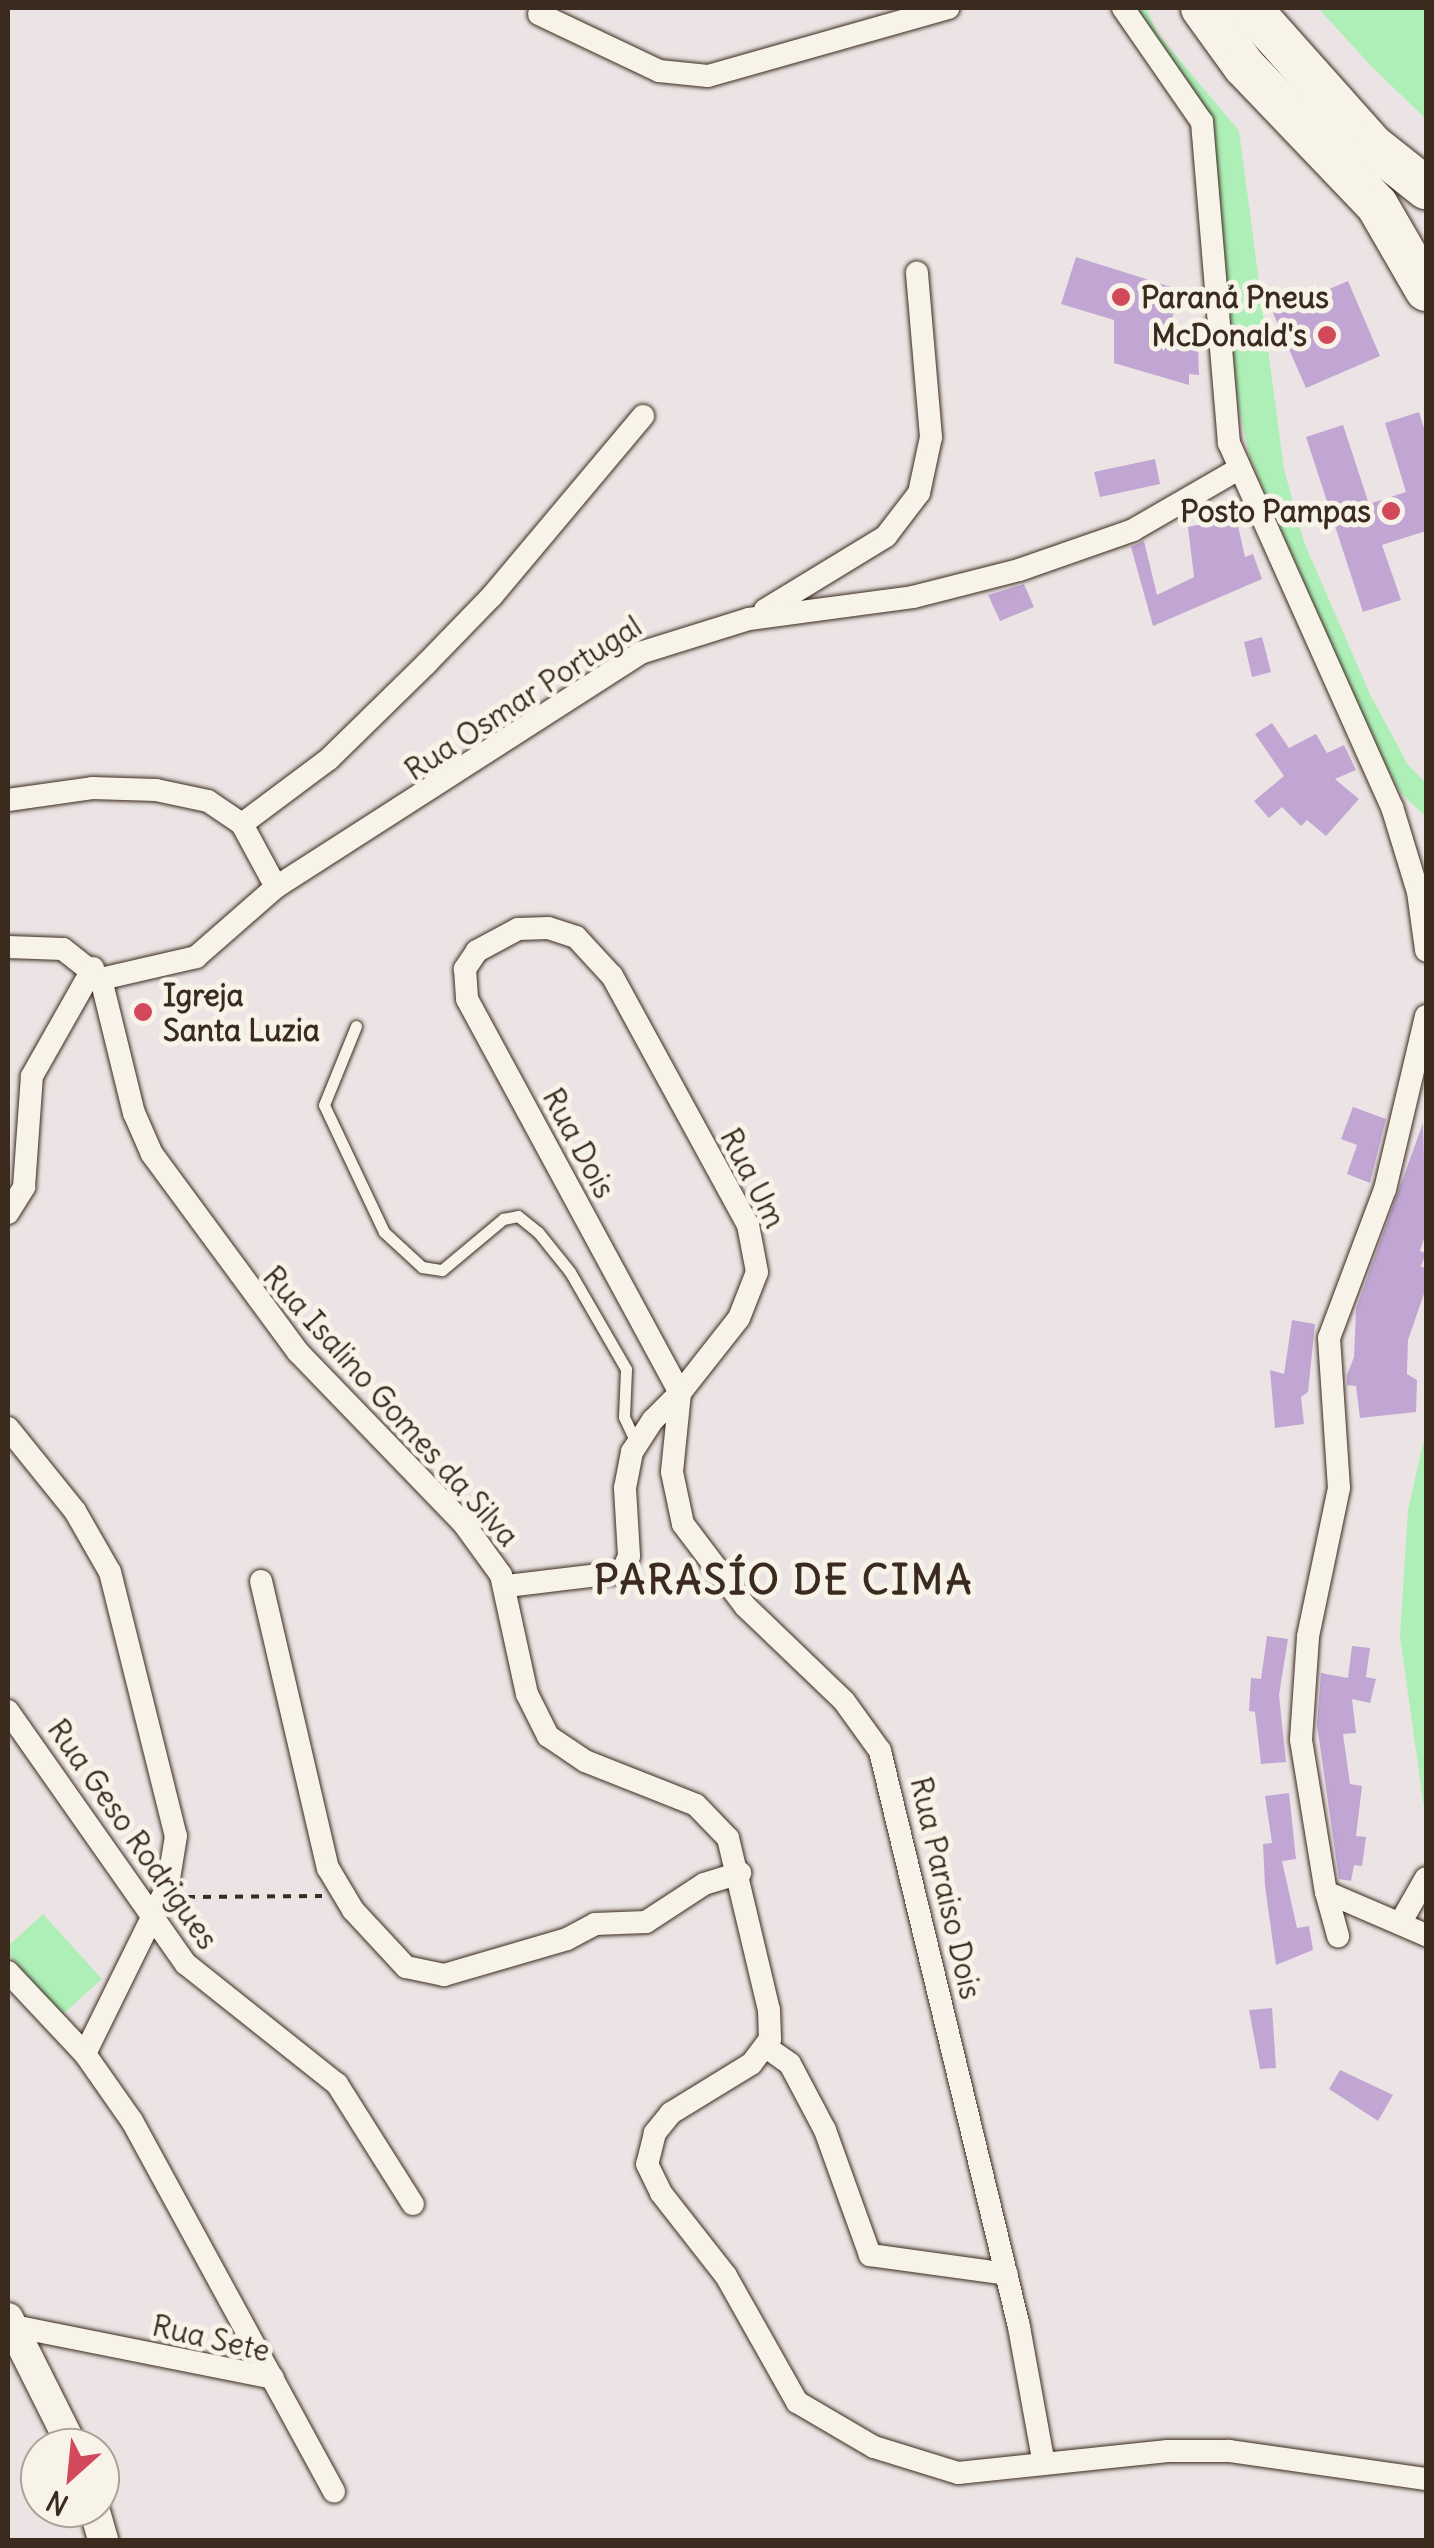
<!DOCTYPE html>
<html>
<head>
<meta charset="utf-8">
<style>
	body { margin:0 }
	#map { position:relative; width:1434px; height:2548px; overflow:hidden; background:#ece4e4; font-family:Delius,sans-serif }
	div>[style] { position:absolute }
	[style*='--x'] { left:calc(var(--x)*1px); top:calc(var(--y)*1px); width:calc(var(--w)*1px); rotate:calc(var(--a)*1deg) }
	.green>* { inset:0; background:#aeefb8 }
	.building>* { inset:0; background:#c1a6d4 }
	.path>* { height:4px; margin-top:-2px; transform-origin:0; background:repeating-linear-gradient(90deg,#3b2a1e 0 8px,transparent 0 16px) }
	.roads { filter:drop-shadow(0 0 2px #3b2a1e) drop-shadow(0 0 2px #3b2a1e) }
	.service>* { height:11px; margin:-5.5px; padding:0 5.5px; transform-origin:5.5px; border-radius:5.5px; background:#f7f3e8 }
	.minor>* { height:22px; margin:-11px; padding:0 11px; transform-origin:11px; border-radius:11px; background:#f7f3e8 }
	.tertiary>* { height:30px; margin:-15px; padding:0 15px; transform-origin:15px; border-radius:15px; background:#f7f3e8 }
	.motorway>* { height:42px; margin:-21px; padding:0 21px; transform-origin:21px; border-radius:21px; background:#f7f3e8 }
	.dots>* { width:28px; height:28px; translate:-50% -50%; box-sizing:border-box; border:5px solid #f7f3e8; border-radius:50% }
	span { translate:-50% -50%; white-space:nowrap; text-align:center; line-height:1.15; -webkit-text-stroke:10px #f7f3e8; paint-order:stroke }
	.poi-label { font-size:30px; color:#3b2a1e; font-weight:700 }
	.left { translate:0 -50%; text-align:left }
	.right { translate:-100% -50%; text-align:right }
	.street-label { font-size:30px; color:#3b2a1e }
	.district-label { font-size:40px; color:#3b2a1e; font-weight:700; letter-spacing:2.5px }
	.frame { position:absolute; inset:0; border:10px solid #3b2a1e; pointer-events:none }
	.north { position:absolute; left:20px; top:2428px; width:100px; height:100px; box-sizing:border-box; background:#f7f3e8; border:2px solid #aca397; border-radius:50%; rotate:207deg; font-size:28px; font-weight:700; line-height:40px; text-align:center; color:#3b2a1e }
	.north::after { content:''; display:block; margin:auto; width:35px; height:45px; background:#d1495b; clip-path:polygon(50% 0,100% 100%,50% 72%,0 100%) }
</style>
</head>
<body>
<div id="map">
	<div class="green">
		<i style="clip-path:polygon(1127px 8px,1146px 8px,1158px 34px,1239px 131px,1284px 469px,1304px 542px,1370px 694px,1408px 765px,1426px 783px,1426px 817px,1401px 793px,1374px 744px,1250px 458px,1238px 405px,1210px 131px)"></i>
		<i style="clip-path:polygon(1318px 8px,1426px 8px,1426px 119px,1372px 67px)"></i>
		<i style="clip-path:polygon(1426px 1430px,1426px 1823px,1400px 1636px,1408px 1510px)"></i>
		<i style="clip-path:polygon(43px 1914px,102px 1979px,62px 2015px,8px 1954px,8px 1946px)"></i>
	</div>
	<div class="building">
		<i style="clip-path:polygon(1076px 257px,1181px 290px,1165px 341px,1198px 346px,1199px 375px,1189px 374px,1189px 385px,1114px 363px,1114px 320px,1061px 304px)"></i>
		<i style="clip-path:polygon(1348px 281px,1380px 356px,1306px 388px,1273px 313px)"></i>
		<i style="clip-path:polygon(1419px 412px,1426px 435px,1426px 531px,1382px 545px,1401px 600px,1363px 612px,1306px 437px,1343px 425px,1369px 504px,1406px 492px,1385px 423px)"></i>
		<i style="clip-path:polygon(1155px 459px,1160px 484px,1100px 497px,1094px 472px)"></i>
		<i style="clip-path:polygon(1236px 517px,1245px 557px,1253px 554px,1262px 579px,1153px 626px,1131px 547px,1144px 541px,1157px 595px,1194px 577px,1188px 527px)"></i>
		<i style="clip-path:polygon(1024px 584px,1034px 607px,1000px 621px,988px 595px)"></i>
		<i style="clip-path:polygon(1262px 637px,1271px 672px,1252px 677px,1244px 642px)"></i>
		<i style="clip-path:polygon(1272px 723px,1289px 748px,1316px 734px,1327px 753px,1344px 745px,1356px 770px,1335px 779px,1359px 799px,1326px 836px,1307px 820px,1301px 826px,1282px 807px,1269px 818px,1254px 801px,1284px 776px,1255px 734px)"></i>
		<i style="clip-path:polygon(1353px 1107px,1386px 1119px,1370px 1183px,1347px 1174px,1357px 1145px,1341px 1139px)"></i>
		<i style="clip-path:polygon(1423px 1123px,1426px 1232px,1420px 1251px,1426px 1253px,1421px 1266px,1426px 1269px,1426px 1288px,1408px 1340px,1407px 1374px,1417px 1380px,1416px 1412px,1360px 1418px,1356px 1386px,1347px 1385px,1347px 1375px,1354px 1357px,1356px 1309px)"></i>
		<i style="clip-path:polygon(1292px 1320px,1315px 1324px,1308px 1392px,1301px 1397px,1304px 1424px,1275px 1428px,1270px 1370px,1284px 1374px)"></i>
		<i style="clip-path:polygon(1267px 1636px,1288px 1639px,1279px 1695px,1286px 1762px,1261px 1764px,1255px 1712px,1249px 1711px,1251px 1678px,1261px 1679px)"></i>
		<i style="clip-path:polygon(1352px 1646px,1370px 1648px,1366px 1677px,1376px 1679px,1370px 1703px,1352px 1699px,1356px 1733px,1343px 1734px,1350px 1784px,1362px 1786px,1356px 1836px,1366px 1837px,1362px 1866px,1354px 1865px,1351px 1881px,1339px 1879px,1317px 1725px,1321px 1673px,1348px 1678px)"></i>
		<i style="clip-path:polygon(1289px 1793px,1296px 1859px,1282px 1861px,1297px 1928px,1309px 1926px,1313px 1950px,1276px 1965px,1265px 1886px,1263px 1844px,1272px 1843px,1265px 1796px)"></i>
		<i style="clip-path:polygon(1272px 2008px,1276px 2068px,1260px 2069px,1249px 2010px)"></i>
		<i style="clip-path:polygon(1340px 2070px,1393px 2095px,1378px 2121px,1329px 2089px)"></i>
	</div>
	<div class="path">
		<i style="--x:187;--y:1897;--w:135;--a:-0.4"></i>
	</div>
	<div class="roads">
		<div class="service">
			<i style="--x:356;--y:1026;--w:85;--a:112.1"></i>
			<i style="--x:324;--y:1105;--w:140;--a:64.7"></i>
			<i style="--x:384;--y:1232;--w:52;--a:42.6"></i>
			<i style="--x:422;--y:1267;--w:20;--a:9"></i>
			<i style="--x:442;--y:1270;--w:80;--a:-39.9"></i>
			<i style="--x:503;--y:1219;--w:15;--a:-11"></i>
			<i style="--x:518;--y:1216;--w:26;--a:39"></i>
			<i style="--x:538;--y:1232;--w:51;--a:51.3"></i>
			<i style="--x:570;--y:1272;--w:112;--a:60"></i>
			<i style="--x:626;--y:1369;--w:48;--a:92.4"></i>
			<i style="--x:624;--y:1417;--w:29;--a:65"></i>
		</div>
		<div class="minor">
			<i style="--x:1123;--y:8;--w:139;--a:55.3"></i>
			<i style="--x:1202;--y:122;--w:322;--a:85.2"></i>
			<i style="--x:1229;--y:443;--w:399;--a:65.9"></i>
			<i style="--x:1392;--y:807;--w:89;--a:73"></i>
			<i style="--x:1418;--y:892;--w:59;--a:82.1"></i>
			<i style="--x:539;--y:14;--w:133;--a:25.4"></i>
			<i style="--x:659;--y:71;--w:49;--a:5.8"></i>
			<i style="--x:708;--y:76;--w:250;--a:-15.8"></i>
			<i style="--x:765;--y:610;--w:142;--a:-31.4"></i>
			<i style="--x:886;--y:536;--w:54;--a:-52.5"></i>
			<i style="--x:919;--y:493;--w:57;--a:-77.9"></i>
			<i style="--x:931;--y:437;--w:165;--a:-94.9"></i>
			<i style="--x:8;--y:800;--w:85;--a:-8.1"></i>
			<i style="--x:92;--y:788;--w:64;--a:1.8"></i>
			<i style="--x:156;--y:790;--w:53;--a:11.9"></i>
			<i style="--x:208;--y:801;--w:41;--a:34.1"></i>
			<i style="--x:276;--y:887;--w:72;--a:-118.4"></i>
			<i style="--x:242;--y:824;--w:109;--a:-36.8"></i>
			<i style="--x:329;--y:759;--w:136;--a:-44.4"></i>
			<i style="--x:426;--y:664;--w:95;--a:-45.9"></i>
			<i style="--x:492;--y:596;--w:235;--a:-50"></i>
			<i style="--x:8;--y:947;--w:55;--a:2.1"></i>
			<i style="--x:63;--y:949;--w:48;--a:38.3"></i>
			<i style="--x:101;--y:979;--w:138;--a:76.2"></i>
			<i style="--x:134;--y:1113;--w:45;--a:66.3"></i>
			<i style="--x:152;--y:1154;--w:246;--a:53.6"></i>
			<i style="--x:298;--y:1352;--w:239;--a:46"></i>
			<i style="--x:464;--y:1524;--w:63;--a:54"></i>
			<i style="--x:501;--y:1575;--w:122;--a:77.7"></i>
			<i style="--x:527;--y:1694;--w:47;--a:63.4"></i>
			<i style="--x:548;--y:1736;--w:45;--a:34"></i>
			<i style="--x:585;--y:1761;--w:119;--a:21.6"></i>
			<i style="--x:696;--y:1805;--w:46;--a:45.9"></i>
			<i style="--x:728;--y:1838;--w:177;--a:76.6"></i>
			<i style="--x:769;--y:2010;--w:29;--a:88"></i>
			<i style="--x:770;--y:2039;--w:31;--a:127"></i>
			<i style="--x:751;--y:2064;--w:94;--a:148.5"></i>
			<i style="--x:671;--y:2113;--w:26;--a:129"></i>
			<i style="--x:655;--y:2133;--w:32;--a:104"></i>
			<i style="--x:647;--y:2164;--w:32;--a:64"></i>
			<i style="--x:661;--y:2193;--w:105;--a:51.9"></i>
			<i style="--x:726;--y:2276;--w:145;--a:60.6"></i>
			<i style="--x:797;--y:2402;--w:89;--a:30.3"></i>
			<i style="--x:874;--y:2447;--w:88;--a:17.2"></i>
			<i style="--x:958;--y:2473;--w:211;--a:-6"></i>
			<i style="--x:1168;--y:2451;--w:61;--a:0"></i>
			<i style="--x:1229;--y:2451;--w:199;--a:8.1"></i>
			<i style="--x:101;--y:979;--w:98;--a:-13"></i>
			<i style="--x:196;--y:957;--w:106;--a:-41.2"></i>
			<i style="--x:276;--y:887;--w:433;--a:-32.7"></i>
			<i style="--x:640;--y:653;--w:114;--a:-17.3"></i>
			<i style="--x:749;--y:619;--w:165;--a:-7.6"></i>
			<i style="--x:913;--y:597;--w:109;--a:-14.3"></i>
			<i style="--x:1019;--y:570;--w:121;--a:-19.3"></i>
			<i style="--x:1133;--y:530;--w:120;--a:-30"></i>
			<i style="--x:1426;--y:1016;--w:178;--a:103.3"></i>
			<i style="--x:1385;--y:1189;--w:159;--a:110.6"></i>
			<i style="--x:1329;--y:1338;--w:150;--a:86.2"></i>
			<i style="--x:1339;--y:1488;--w:152;--a:101.8"></i>
			<i style="--x:1308;--y:1637;--w:103;--a:93.9"></i>
			<i style="--x:1301;--y:1740;--w:154;--a:80.7"></i>
			<i style="--x:1326;--y:1892;--w:109;--a:23.3"></i>
			<i style="--x:8;--y:1213;--w:31;--a:-58"></i>
			<i style="--x:24;--y:1187;--w:111;--a:-85.9"></i>
			<i style="--x:32;--y:1076;--w:124;--a:-60.5"></i>
			<i style="--x:8;--y:1428;--w:107;--a:51.1"></i>
			<i style="--x:75;--y:1511;--w:70;--a:60.2"></i>
			<i style="--x:110;--y:1572;--w:272;--a:76"></i>
			<i style="--x:176;--y:1836;--w:50;--a:99.3"></i>
			<i style="--x:168;--y:1885;--w:188;--a:116.2"></i>
			<i style="--x:261;--y:1581;--w:295;--a:76.9"></i>
			<i style="--x:328;--y:1868;--w:49;--a:59.2"></i>
			<i style="--x:353;--y:1910;--w:78;--a:47.1"></i>
			<i style="--x:406;--y:1967;--w:39;--a:12"></i>
			<i style="--x:444;--y:1975;--w:128;--a:-16.3"></i>
			<i style="--x:567;--y:1939;--w:32;--a:-28"></i>
			<i style="--x:595;--y:1924;--w:51;--a:-2.2"></i>
			<i style="--x:646;--y:1922;--w:69;--a:-33.2"></i>
			<i style="--x:704;--y:1884;--w:38;--a:-17"></i>
			<i style="--x:507;--y:1586;--w:116;--a:-6.9"></i>
			<i style="--x:622;--y:1572;--w:17;--a:-66"></i>
			<i style="--x:629;--y:1556;--w:68;--a:-93.4"></i>
			<i style="--x:625;--y:1488;--w:37;--a:-79"></i>
			<i style="--x:632;--y:1452;--w:38;--a:-57"></i>
			<i style="--x:653;--y:1420;--w:38;--a:-45"></i>
			<i style="--x:680;--y:1393;--w:95;--a:-51.8"></i>
			<i style="--x:739;--y:1318;--w:49;--a:-68.6"></i>
			<i style="--x:757;--y:1272;--w:48;--a:-100.8"></i>
			<i style="--x:748;--y:1225;--w:284;--a:-118.6"></i>
			<i style="--x:612;--y:976;--w:53;--a:-132.7"></i>
			<i style="--x:576;--y:937;--w:29;--a:-162"></i>
			<i style="--x:548;--y:928;--w:30;--a:178"></i>
			<i style="--x:518;--y:929;--w:47;--a:151.8"></i>
			<i style="--x:477;--y:951;--w:22;--a:124"></i>
			<i style="--x:465;--y:969;--w:30;--a:86"></i>
			<i style="--x:467;--y:999;--w:448;--a:61.6"></i>
			<i style="--x:680;--y:1393;--w:79;--a:95.8"></i>
			<i style="--x:672;--y:1472;--w:53;--a:78.1"></i>
			<i style="--x:683;--y:1524;--w:103;--a:52.9"></i>
			<i style="--x:745;--y:1606;--w:137;--a:43.8"></i>
			<i style="--x:844;--y:1701;--w:62;--a:54.2"></i>
			<i style="--x:880;--y:1751;--w:593;--a:76.43"></i>
			<i style="--x:1019;--y:2327;--w:139;--a:79.7"></i>
			<i style="--x:8;--y:1711;--w:309;--a:54.9"></i>
			<i style="--x:186;--y:1964;--w:193;--a:38.5"></i>
			<i style="--x:337;--y:2084;--w:142;--a:57.7"></i>
			<i style="--x:1326;--y:1892;--w:46;--a:74.7"></i>
			<i style="--x:1402;--y:1920;--w:48;--a:-60.3"></i>
			<i style="--x:8;--y:1972;--w:112;--a:46.8"></i>
			<i style="--x:85;--y:2054;--w:82;--a:55"></i>
			<i style="--x:132;--y:2121;--w:422;--a:61.4"></i>
			<i style="--x:766;--y:2047;--w:29;--a:35"></i>
			<i style="--x:790;--y:2064;--w:75;--a:62.1"></i>
			<i style="--x:825;--y:2130;--w:133;--a:70.2"></i>
			<i style="--x:870;--y:2255;--w:138;--a:7.9"></i>
			<i style="--x:13;--y:2326;--w:265;--a:11.3"></i>
		</div>
		<div class="tertiary">
			<i style="--x:8;--y:2318;--w:145;--a:63.4"></i>
			<i style="--x:94;--y:2508;--w:33;--a:74"></i>
		</div>
		<div class="motorway">
			<i style="--x:1202;--y:8;--w:72;--a:54.1"></i>
			<i style="--x:1244;--y:66;--w:192;--a:46.3"></i>
			<i style="--x:1377;--y:205;--w:98;--a:60"></i>
			<i style="--x:1250;--y:8;--w:185;--a:48.3"></i>
			<i style="--x:1373;--y:146;--w:68;--a:38.4"></i>
		</div>
	</div>
	<div class="dots">
		<i style="left:1121px;top:297px;background:#d1495b"></i>
		<i style="left:1327px;top:335px;background:#d1495b"></i>
		<i style="left:1391px;top:511px;background:#d1495b"></i>
		<i style="left:143px;top:1012px;background:#d1495b"></i>
	</div>
	<div class="poi-label">
		<span class="left" style="left:1141px;top:297px">Paraná Pneus</span>
		<span class="right" style="left:1307px;top:335px">McDonald's</span>
		<span class="right" style="left:1371px;top:511px">Posto Pampas</span>
		<span class="left" style="left:163px;top:1012px">Igreja<br>Santa Luzia</span>
	</div>
	<div class="street-label">
		<span style="left:523px;top:698px;rotate:-33deg">Rua Osmar Portugal</span>
		<span style="left:579px;top:1143px;rotate:62deg">Rua Dois</span>
		<span style="left:753px;top:1178px;rotate:63deg">Rua Um</span>
		<span style="left:391px;top:1406px;rotate:48deg">Rua Isalino Gomes da Silva</span>
		<span style="left:133px;top:1834px;rotate:55deg">Rua Geso Rodrigues</span>
		<span style="left:946px;top:1888px;rotate:77deg">Rua Paraiso Dois</span>
		<span style="left:211px;top:2338px;rotate:13deg">Rua Sete</span>
	</div>
	<div class="district-label">
		<span style="left:784px;top:1580px">PARASÍO DE CIMA</span>
	</div>
	<div class="frame"></div>
	<div class="north">N</div>
</div>
</body>
</html>
